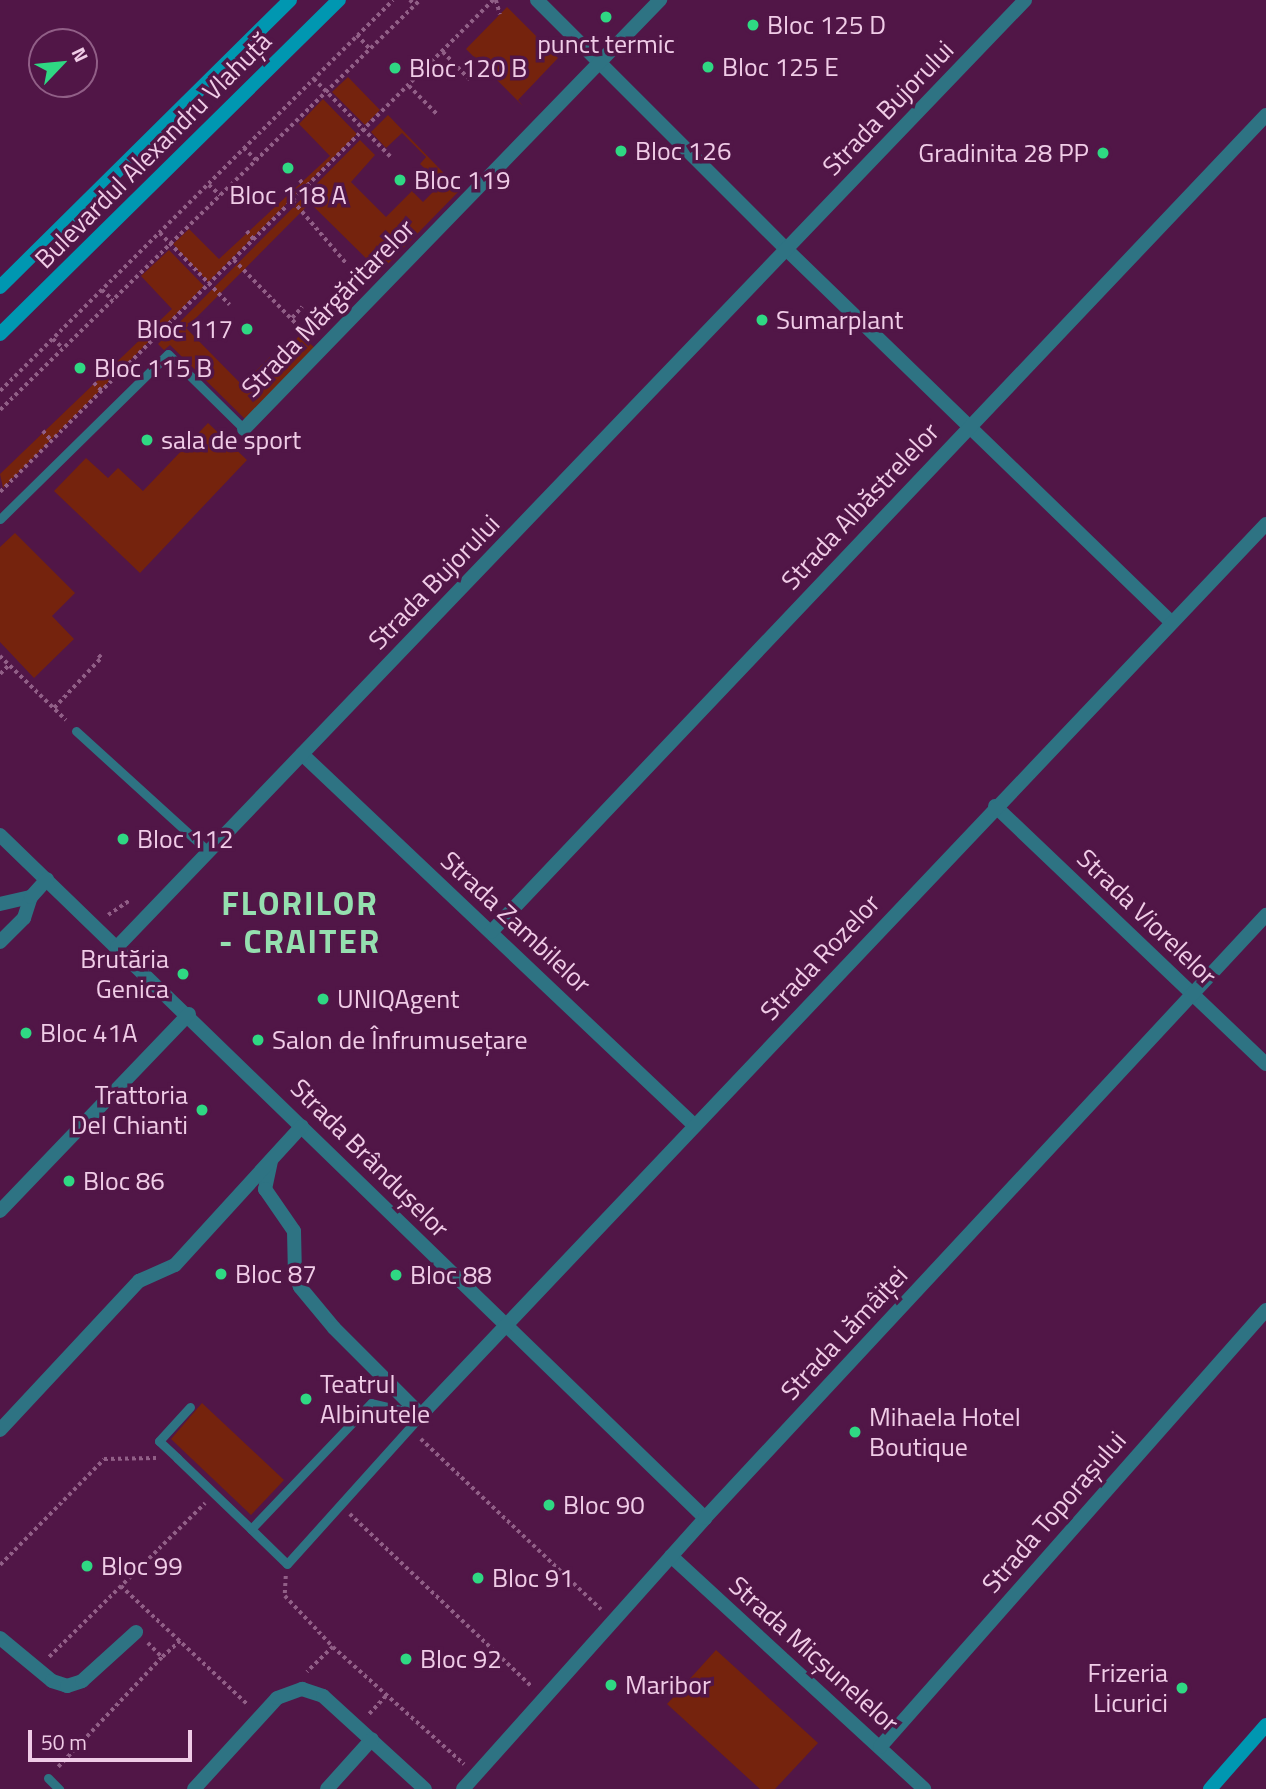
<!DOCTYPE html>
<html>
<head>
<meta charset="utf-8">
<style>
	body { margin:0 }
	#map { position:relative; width:1266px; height:1789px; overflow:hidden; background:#511647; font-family:"Titillium Web",sans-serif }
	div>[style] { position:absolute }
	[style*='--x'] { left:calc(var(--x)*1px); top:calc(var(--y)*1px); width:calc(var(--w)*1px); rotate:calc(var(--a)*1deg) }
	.green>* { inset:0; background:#75230d }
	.path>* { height:3.5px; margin-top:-1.75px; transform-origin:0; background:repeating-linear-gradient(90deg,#915f87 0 3.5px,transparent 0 7px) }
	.lane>* { height:9px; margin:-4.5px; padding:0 4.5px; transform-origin:4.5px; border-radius:4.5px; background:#2e7383 }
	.street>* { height:14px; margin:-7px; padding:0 7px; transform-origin:7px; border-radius:7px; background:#2e7383 }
	.secondary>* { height:14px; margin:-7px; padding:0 7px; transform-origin:7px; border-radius:7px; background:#0097b1 }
	.dots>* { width:19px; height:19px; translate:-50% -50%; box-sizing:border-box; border:4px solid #511647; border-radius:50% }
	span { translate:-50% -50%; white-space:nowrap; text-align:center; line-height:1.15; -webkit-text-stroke:7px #511647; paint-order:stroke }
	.poi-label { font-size:26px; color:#f0cce7 }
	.left { translate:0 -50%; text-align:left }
	.right { translate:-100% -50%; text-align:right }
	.street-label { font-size:26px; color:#f0cce7 }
	.district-label { font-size:33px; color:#95dfaf; font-weight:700; letter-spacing:2px }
	.north { position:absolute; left:28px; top:28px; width:70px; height:70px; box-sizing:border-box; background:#511647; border:2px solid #915f87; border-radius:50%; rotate:64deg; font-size:19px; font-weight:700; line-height:28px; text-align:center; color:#f0cce7 }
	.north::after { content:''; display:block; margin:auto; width:24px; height:32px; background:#2fd883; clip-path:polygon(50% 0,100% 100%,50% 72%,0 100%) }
	.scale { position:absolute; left:28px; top:1730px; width:164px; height:32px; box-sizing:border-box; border:4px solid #f0cce7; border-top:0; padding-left:9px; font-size:21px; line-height:24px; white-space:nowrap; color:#f0cce7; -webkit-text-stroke:5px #511647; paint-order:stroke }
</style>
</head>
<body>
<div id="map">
	<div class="green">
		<i style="clip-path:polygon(507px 7px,558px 58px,518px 100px,523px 106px,466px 49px)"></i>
		<i style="clip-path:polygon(348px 77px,380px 110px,365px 125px,332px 92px)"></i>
		<i style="clip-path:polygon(323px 99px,357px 134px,208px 282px,173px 244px,189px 229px,219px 259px,330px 156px,299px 124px)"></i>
		<i style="clip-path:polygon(388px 115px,460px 190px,380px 272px,310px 203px,186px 328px,242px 385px,270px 357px,275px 362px,300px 335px,315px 348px,246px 420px,170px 345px,164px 350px,158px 344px,360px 140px,375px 155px,351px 182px,386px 217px,412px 191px,423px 202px,441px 184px,420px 164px,426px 157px,402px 133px,386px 148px,371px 132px)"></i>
		<i style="clip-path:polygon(169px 250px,204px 286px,3px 488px,0 474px,172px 309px,141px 276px)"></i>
		<i style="clip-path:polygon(208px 423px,247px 460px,140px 573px,54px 491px,86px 458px,108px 478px,118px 468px,143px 491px)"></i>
		<i style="clip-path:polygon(15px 533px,75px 593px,52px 616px,74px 639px,34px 678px,0 642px,0 547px)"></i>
		<i style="clip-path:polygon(202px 1403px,284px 1480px,251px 1515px,171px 1439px)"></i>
		<i style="clip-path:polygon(716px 1650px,818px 1743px,775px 1789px,760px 1789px,667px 1704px)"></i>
	</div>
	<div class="path">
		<i style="--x:410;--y:0;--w:7;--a:45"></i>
		<i style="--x:496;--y:0;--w:15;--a:74"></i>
		<i style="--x:357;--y:35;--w:19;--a:47"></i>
		<i style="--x:443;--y:52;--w:39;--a:46"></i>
		<i style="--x:314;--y:79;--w:110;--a:45.4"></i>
		<i style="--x:409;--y:86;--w:40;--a:45"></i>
		<i style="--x:244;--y:148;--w:17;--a:45"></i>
		<i style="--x:300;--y:180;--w:10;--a:53"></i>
		<i style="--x:209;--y:185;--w:15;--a:42"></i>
		<i style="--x:293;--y:201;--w:82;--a:49.5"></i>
		<i style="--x:247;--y:231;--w:11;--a:52"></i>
		<i style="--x:160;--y:233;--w:100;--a:45.8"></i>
		<i style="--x:234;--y:260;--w:109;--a:45.7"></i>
		<i style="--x:102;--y:290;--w:15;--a:42"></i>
		<i style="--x:292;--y:318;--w:15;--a:-48"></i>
		<i style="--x:145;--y:334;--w:11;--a:49"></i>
		<i style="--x:53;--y:339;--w:13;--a:42"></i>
		<i style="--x:94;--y:383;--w:11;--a:45"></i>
		<i style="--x:0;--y:391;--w:554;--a:-44.85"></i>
		<i style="--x:0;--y:410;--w:587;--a:-44.31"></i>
		<i style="--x:43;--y:431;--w:13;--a:48"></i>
		<i style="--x:0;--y:492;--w:697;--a:-44.94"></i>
		<i style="--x:0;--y:656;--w:92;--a:44.1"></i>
		<i style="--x:0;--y:674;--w:13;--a:-45"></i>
		<i style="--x:54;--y:708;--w:69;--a:-46.8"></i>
		<i style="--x:101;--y:658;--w:4;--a:-135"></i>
		<i style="--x:108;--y:915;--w:27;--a:-34"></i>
		<i style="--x:421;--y:1439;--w:248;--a:43.4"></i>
		<i style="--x:350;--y:1514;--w:251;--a:43.5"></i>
		<i style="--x:0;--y:1565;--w:148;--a:-45.5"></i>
		<i style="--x:104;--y:1459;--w:52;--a:-1.1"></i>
		<i style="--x:286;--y:1576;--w:20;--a:93"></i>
		<i style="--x:285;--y:1596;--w:70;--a:46.7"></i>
		<i style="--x:333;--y:1647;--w:36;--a:136"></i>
		<i style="--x:121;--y:1586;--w:173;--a:43.1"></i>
		<i style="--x:148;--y:1643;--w:20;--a:45"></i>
		<i style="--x:162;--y:1657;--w:24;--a:-42"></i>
		<i style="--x:333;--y:1647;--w:176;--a:41.8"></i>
		<i style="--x:49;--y:1657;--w:219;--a:-44.6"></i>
		<i style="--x:369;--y:1714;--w:26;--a:-47"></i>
		<i style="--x:58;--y:1767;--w:151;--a:-46.6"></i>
	</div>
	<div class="lane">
		<i style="--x:0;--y:519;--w:235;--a:-44.5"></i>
		<i style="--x:168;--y:354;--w:107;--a:44.6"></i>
		<i style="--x:76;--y:731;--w:180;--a:42.3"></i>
		<i style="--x:190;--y:1407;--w:46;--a:132.4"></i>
		<i style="--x:159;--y:1441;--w:25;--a:43"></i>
		<i style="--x:177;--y:1458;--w:103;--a:43.8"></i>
		<i style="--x:251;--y:1529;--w:50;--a:44.2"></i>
		<i style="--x:287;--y:1564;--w:200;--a:-48"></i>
		<i style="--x:421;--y:1415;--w:51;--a:-166.5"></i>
		<i style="--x:371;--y:1403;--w:174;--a:133.6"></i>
		<i style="--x:48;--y:1778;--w:16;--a:45"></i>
	</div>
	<div class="street">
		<i style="--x:537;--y:0;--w:352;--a:45"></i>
		<i style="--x:786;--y:249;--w:535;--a:44.09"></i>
		<i style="--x:244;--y:429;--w:598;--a:-45.88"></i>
		<i style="--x:302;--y:754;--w:541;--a:43.43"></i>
		<i style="--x:995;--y:806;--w:374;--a:43.6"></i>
		<i style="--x:0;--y:835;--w:982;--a:44.09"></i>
		<i style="--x:0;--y:904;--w:32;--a:-13"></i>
		<i style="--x:491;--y:932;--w:1126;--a:-46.51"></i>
		<i style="--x:0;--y:942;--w:34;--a:-45"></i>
		<i style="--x:24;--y:918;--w:22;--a:-72"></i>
		<i style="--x:31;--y:897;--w:24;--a:-48"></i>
		<i style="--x:117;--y:947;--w:1312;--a:-46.2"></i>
		<i style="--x:271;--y:1161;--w:29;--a:102"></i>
		<i style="--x:265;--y:1189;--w:51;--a:55.4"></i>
		<i style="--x:294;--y:1231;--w:44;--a:88.7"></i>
		<i style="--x:295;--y:1275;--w:13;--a:67"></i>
		<i style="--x:300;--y:1287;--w:53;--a:50.3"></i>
		<i style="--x:334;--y:1328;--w:123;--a:45"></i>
		<i style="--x:421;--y:1415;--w:1228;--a:-46.52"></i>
		<i style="--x:0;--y:1211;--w:273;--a:-46.2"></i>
		<i style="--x:0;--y:1430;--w:204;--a:-47"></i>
		<i style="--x:139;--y:1281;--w:39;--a:-24"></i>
		<i style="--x:175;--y:1265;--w:188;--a:-47.6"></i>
		<i style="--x:671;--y:1556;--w:344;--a:42.6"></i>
		<i style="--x:0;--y:1638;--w:67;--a:39.6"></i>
		<i style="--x:52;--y:1681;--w:16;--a:18"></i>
		<i style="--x:67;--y:1686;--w:16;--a:-18"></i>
		<i style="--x:82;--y:1681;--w:73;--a:-42.2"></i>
		<i style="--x:880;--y:1747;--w:583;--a:-48.55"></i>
		<i style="--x:194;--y:1789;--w:123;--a:-47.6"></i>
		<i style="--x:277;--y:1698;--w:27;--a:-20"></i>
		<i style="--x:302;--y:1689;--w:22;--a:18"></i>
		<i style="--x:323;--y:1696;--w:138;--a:42.4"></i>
		<i style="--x:327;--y:1789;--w:67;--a:-48"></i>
		<i style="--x:463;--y:1789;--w:363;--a:-48.2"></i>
		<i style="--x:705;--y:1518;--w:824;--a:-47.07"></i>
	</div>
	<div class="secondary">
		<i style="--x:0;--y:287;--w:408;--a:-44.7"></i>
		<i style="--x:0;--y:334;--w:476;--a:-44.6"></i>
		<i style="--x:1210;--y:1789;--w:85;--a:-48.8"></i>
	</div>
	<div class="dots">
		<i style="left:606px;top:17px;background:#2fd883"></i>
		<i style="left:753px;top:25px;background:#2fd883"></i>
		<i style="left:708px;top:67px;background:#2fd883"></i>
		<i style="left:395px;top:68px;background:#2fd883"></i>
		<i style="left:621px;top:151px;background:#2fd883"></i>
		<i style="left:1103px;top:153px;background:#2fd883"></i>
		<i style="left:288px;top:168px;background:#2fd883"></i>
		<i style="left:400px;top:180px;background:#2fd883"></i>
		<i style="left:762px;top:320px;background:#2fd883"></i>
		<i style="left:247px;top:329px;background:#2fd883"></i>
		<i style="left:80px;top:368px;background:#2fd883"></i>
		<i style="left:147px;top:440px;background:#2fd883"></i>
		<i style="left:123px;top:839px;background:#2fd883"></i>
		<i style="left:183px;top:974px;background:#2fd883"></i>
		<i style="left:323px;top:999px;background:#2fd883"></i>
		<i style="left:26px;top:1033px;background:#2fd883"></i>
		<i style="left:258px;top:1040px;background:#2fd883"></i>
		<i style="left:202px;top:1110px;background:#2fd883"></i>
		<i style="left:69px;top:1181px;background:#2fd883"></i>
		<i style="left:221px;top:1274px;background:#2fd883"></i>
		<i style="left:396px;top:1275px;background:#2fd883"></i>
		<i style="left:306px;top:1399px;background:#2fd883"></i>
		<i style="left:855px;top:1432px;background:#2fd883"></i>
		<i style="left:549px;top:1505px;background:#2fd883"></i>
		<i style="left:87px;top:1566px;background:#2fd883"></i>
		<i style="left:478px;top:1578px;background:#2fd883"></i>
		<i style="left:406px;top:1659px;background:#2fd883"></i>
		<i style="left:611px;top:1685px;background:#2fd883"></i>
		<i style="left:1182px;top:1688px;background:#2fd883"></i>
	</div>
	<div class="poi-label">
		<span class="left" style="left:767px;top:25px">Bloc 125 D</span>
		<span style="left:606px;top:44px">punct termic</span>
		<span class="left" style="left:722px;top:67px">Bloc 125 E</span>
		<span class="left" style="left:409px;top:68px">Bloc 120 B</span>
		<span class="left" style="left:635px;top:151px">Bloc 126</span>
		<span class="right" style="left:1089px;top:153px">Gradinita 28 PP</span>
		<span class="left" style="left:414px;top:180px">Bloc 119</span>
		<span style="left:288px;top:195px">Bloc 118 A</span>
		<span class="left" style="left:776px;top:320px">Sumarplant</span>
		<span class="right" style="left:233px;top:329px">Bloc 117</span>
		<span class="left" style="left:94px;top:368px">Bloc 115 B</span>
		<span class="left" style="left:161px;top:440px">sala de sport</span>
		<span class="left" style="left:137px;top:839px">Bloc 112</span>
		<span class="right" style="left:169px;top:974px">Brutăria<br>Genica</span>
		<span class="left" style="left:337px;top:999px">UNIQAgent</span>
		<span class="left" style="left:40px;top:1033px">Bloc 41A</span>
		<span class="left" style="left:272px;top:1040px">Salon de Înfrumusețare</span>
		<span class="right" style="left:188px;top:1110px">Trattoria<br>Del Chianti</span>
		<span class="left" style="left:83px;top:1181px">Bloc 86</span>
		<span class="left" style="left:235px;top:1274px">Bloc 87</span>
		<span class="left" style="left:410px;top:1275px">Bloc 88</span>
		<span class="left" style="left:320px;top:1399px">Teatrul<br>Albinutele</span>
		<span class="left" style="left:869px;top:1432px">Mihaela Hotel<br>Boutique</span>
		<span class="left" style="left:563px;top:1505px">Bloc 90</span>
		<span class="left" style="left:101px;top:1566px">Bloc 99</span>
		<span class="left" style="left:492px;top:1578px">Bloc 91</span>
		<span class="left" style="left:420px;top:1659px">Bloc 92</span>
		<span class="right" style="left:1168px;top:1688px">Frizeria<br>Licurici</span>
		<span class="left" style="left:625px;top:1685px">Maribor</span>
	</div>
	<div class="street-label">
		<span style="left:888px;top:108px;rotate:-46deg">Strada Bujorului</span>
		<span style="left:153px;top:150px;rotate:-45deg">Bulevardul Alexandru Vlahuță</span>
		<span style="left:328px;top:308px;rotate:-46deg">Strada Mărgăritarelor</span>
		<span style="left:860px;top:506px;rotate:-47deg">Strada Albăstrelelor</span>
		<span style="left:434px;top:582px;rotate:-46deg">Strada Bujorului</span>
		<span style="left:1147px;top:917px;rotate:44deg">Strada Viorelelor</span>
		<span style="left:516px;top:922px;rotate:43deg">Strada Zambilelor</span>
		<span style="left:820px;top:957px;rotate:-47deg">Strada Rozelor</span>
		<span style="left:370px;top:1158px;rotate:45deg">Strada Brândușelor</span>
		<span style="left:844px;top:1333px;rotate:-47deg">Strada Lămâiței</span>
		<span style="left:1054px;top:1512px;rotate:-49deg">Strada Toporașului</span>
		<span style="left:814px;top:1654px;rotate:42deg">Strada Micșunelelor</span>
	</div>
	<div class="district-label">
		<span style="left:300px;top:923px">FLORILOR<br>- CRAITER</span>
	</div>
	<div class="north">N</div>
	<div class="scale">50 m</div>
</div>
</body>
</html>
